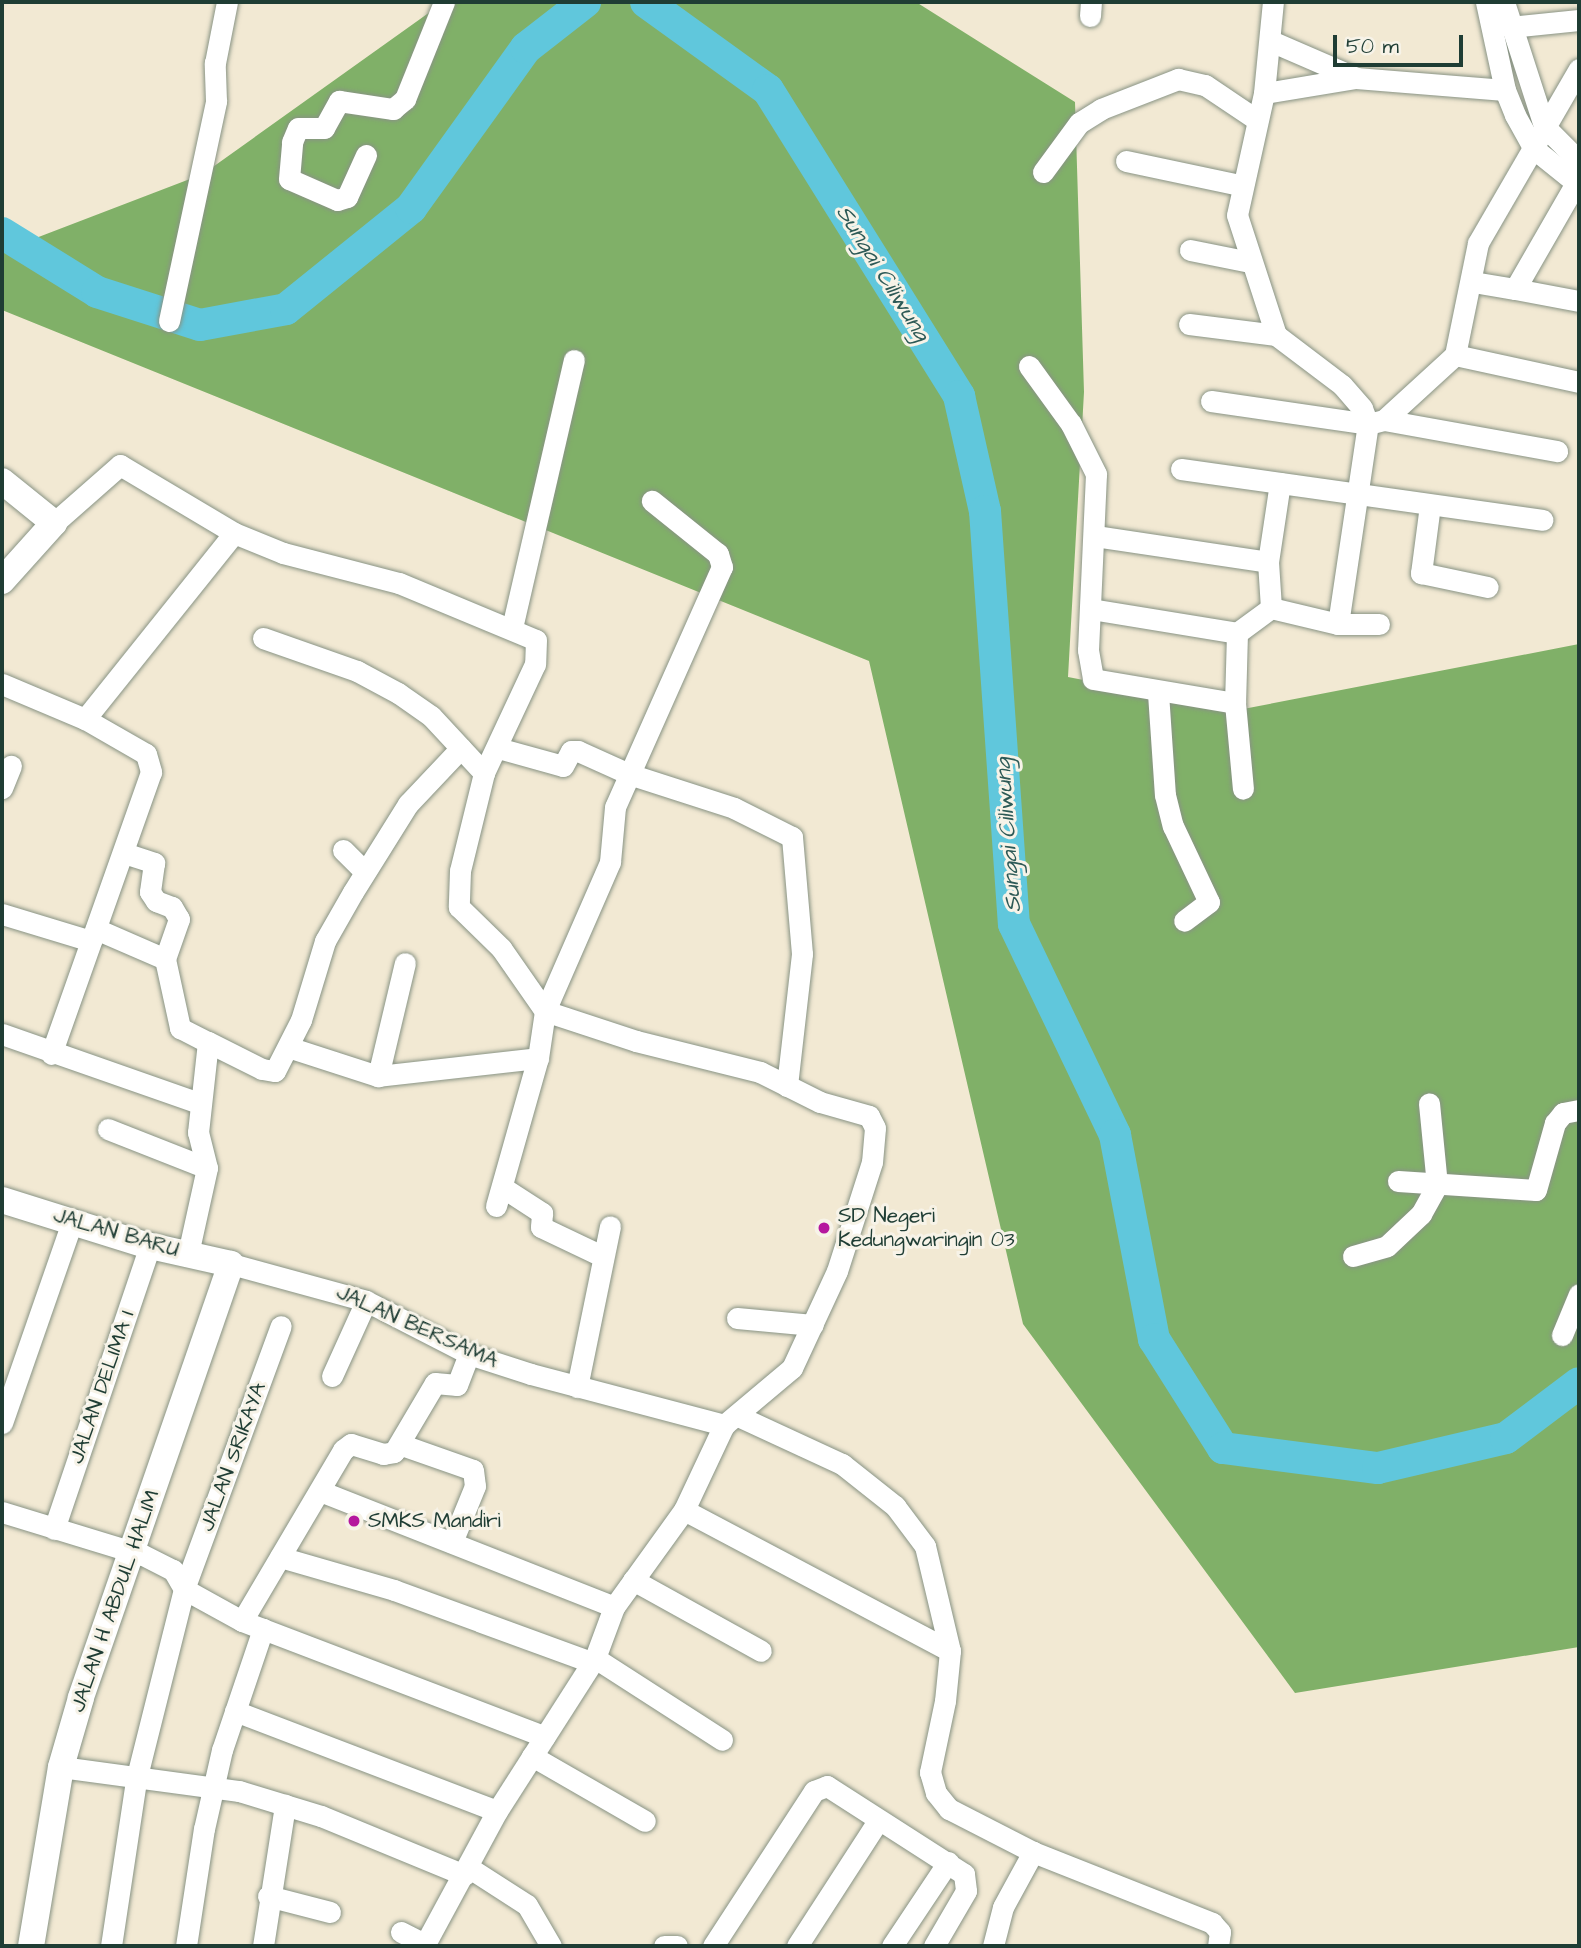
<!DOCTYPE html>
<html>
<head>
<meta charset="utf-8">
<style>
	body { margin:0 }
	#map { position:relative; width:1581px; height:1948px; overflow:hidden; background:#f2e9d3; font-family:"Architects Daughter",sans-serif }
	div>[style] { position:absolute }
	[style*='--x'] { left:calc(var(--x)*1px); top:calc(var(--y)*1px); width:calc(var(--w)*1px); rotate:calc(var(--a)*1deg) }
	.forest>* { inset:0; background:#80b068 }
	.river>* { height:32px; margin:-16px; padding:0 16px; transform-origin:16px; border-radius:16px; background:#60c7dc }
	.roads { filter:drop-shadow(0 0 2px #889384) drop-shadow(0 0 2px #889384) }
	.minor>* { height:21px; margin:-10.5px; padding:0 10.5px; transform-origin:10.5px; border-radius:10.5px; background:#fff }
	.tertiary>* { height:26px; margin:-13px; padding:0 13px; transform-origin:13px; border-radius:13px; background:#fff }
	.dots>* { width:19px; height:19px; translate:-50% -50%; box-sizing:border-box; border:4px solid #f7f3e8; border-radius:50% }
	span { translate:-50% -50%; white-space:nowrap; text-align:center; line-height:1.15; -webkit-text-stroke:6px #f7f3e8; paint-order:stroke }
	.poi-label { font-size:21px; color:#1f3d34 }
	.left { translate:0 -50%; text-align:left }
	.street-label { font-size:21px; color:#1f3d34 }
	.water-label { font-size:23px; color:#2c5956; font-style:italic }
	.frame { position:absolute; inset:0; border:4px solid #1f3d34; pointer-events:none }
	.scale { position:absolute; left:1333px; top:35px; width:130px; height:32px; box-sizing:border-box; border:4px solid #1f3d34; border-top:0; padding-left:9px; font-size:21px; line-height:24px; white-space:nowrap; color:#1f3d34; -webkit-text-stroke:5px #f7f3e8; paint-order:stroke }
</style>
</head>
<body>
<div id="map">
	<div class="forest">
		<i style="clip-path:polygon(444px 2px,916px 2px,1075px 102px,1084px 392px,1068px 677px,1238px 710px,1579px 644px,1579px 1647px,1295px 1693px,1023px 1324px,869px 661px,2px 310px,2px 251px,203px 174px)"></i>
	</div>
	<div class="river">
		<i style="--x:646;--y:2;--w:150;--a:35.8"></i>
		<i style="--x:768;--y:90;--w:361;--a:58"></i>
		<i style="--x:959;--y:396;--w:118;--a:77.3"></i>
		<i style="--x:985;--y:511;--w:414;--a:86"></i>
		<i style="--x:1014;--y:924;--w:234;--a:64.4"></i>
		<i style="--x:1115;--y:1135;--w:208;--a:79.2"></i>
		<i style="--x:1154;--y:1339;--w:129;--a:57.7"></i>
		<i style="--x:1223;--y:1448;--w:156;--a:7.4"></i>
		<i style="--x:1378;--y:1468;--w:131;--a:-13.2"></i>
		<i style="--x:1506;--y:1438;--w:91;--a:-37"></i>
		<i style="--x:2;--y:233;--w:112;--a:31.8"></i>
		<i style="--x:97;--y:292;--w:108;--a:17.8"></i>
		<i style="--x:200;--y:325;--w:87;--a:-10.5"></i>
		<i style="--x:286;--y:309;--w:161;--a:-38.9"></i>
		<i style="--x:411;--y:208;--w:197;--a:-54.3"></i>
		<i style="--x:526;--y:48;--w:75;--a:-37.9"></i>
	</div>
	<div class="roads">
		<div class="minor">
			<i style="--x:1486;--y:2;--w:90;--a:77.8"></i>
			<i style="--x:1505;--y:90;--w:27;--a:68"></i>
			<i style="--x:1515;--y:115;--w:38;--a:61"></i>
			<i style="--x:1533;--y:148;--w:59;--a:38.8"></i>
			<i style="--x:1504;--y:2;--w:130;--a:72.1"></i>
			<i style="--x:1544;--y:126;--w:49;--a:45"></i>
			<i style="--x:1090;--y:16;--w:14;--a:-86"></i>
			<i style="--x:1510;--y:27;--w:69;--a:-5.8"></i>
			<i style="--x:1273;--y:42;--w:90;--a:23.4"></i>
			<i style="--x:1271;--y:92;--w:86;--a:-9.4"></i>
			<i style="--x:1356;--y:78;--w:149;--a:4.6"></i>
			<i style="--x:366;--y:155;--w:46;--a:114.3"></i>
			<i style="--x:347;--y:197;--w:10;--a:163"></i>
			<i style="--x:337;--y:200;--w:52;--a:-156.4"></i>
			<i style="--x:289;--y:179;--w:37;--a:-85"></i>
			<i style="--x:292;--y:142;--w:15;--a:-67"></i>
			<i style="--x:298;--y:128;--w:26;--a:0"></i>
			<i style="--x:324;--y:128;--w:31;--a:-61"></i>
			<i style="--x:339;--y:101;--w:55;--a:8.4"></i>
			<i style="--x:393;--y:109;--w:16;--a:-40"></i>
			<i style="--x:405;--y:99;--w:105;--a:-68.1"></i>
			<i style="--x:1126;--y:161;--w:116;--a:11.9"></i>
			<i style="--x:1043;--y:172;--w:61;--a:-53.7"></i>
			<i style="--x:1079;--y:123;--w:26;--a:-32"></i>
			<i style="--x:1101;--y:109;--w:83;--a:-21.3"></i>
			<i style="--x:1178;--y:79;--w:28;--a:13"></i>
			<i style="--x:1205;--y:85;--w:63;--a:33.9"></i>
			<i style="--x:1190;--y:250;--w:61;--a:11.3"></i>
			<i style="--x:1473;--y:282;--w:43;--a:9.5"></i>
			<i style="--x:1515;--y:289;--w:122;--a:-60.1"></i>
			<i style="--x:1515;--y:289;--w:65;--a:10.6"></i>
			<i style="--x:169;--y:321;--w:225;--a:-77.9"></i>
			<i style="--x:216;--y:101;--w:38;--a:-92"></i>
			<i style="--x:215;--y:63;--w:62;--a:-78.9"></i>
			<i style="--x:1189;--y:324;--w:88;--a:7.2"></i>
			<i style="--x:1455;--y:355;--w:127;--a:12.3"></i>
			<i style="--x:1029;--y:366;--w:72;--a:54.1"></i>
			<i style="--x:1071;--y:424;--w:56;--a:63.4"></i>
			<i style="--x:1096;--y:474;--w:176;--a:92.6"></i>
			<i style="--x:1088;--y:650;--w:29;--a:80"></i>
			<i style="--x:1093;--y:679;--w:144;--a:9.6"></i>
			<i style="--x:1211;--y:401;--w:159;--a:8.3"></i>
			<i style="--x:1368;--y:424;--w:16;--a:-14"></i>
			<i style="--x:1384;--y:420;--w:176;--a:10.2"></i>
			<i style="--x:1384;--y:420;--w:96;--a:-42.5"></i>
			<i style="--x:1455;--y:355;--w:114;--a:-78.4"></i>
			<i style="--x:1478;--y:243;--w:201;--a:-59.9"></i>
			<i style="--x:1181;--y:469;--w:365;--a:8"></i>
			<i style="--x:1430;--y:505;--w:69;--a:97.5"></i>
			<i style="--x:1421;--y:573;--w:68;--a:11.8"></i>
			<i style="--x:54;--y:523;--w:88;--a:-41.3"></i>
			<i style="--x:120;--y:465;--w:133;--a:30.8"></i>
			<i style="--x:234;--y:533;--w:53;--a:22.2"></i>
			<i style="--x:283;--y:553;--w:120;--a:14.5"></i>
			<i style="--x:399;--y:583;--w:148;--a:22.6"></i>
			<i style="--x:536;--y:640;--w:24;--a:92"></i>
			<i style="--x:535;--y:664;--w:120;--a:115.1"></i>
			<i style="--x:484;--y:773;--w:101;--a:103.8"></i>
			<i style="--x:460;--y:871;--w:36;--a:92"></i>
			<i style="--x:459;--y:907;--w:59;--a:44.3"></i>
			<i style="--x:501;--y:948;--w:77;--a:55.1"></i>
			<i style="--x:545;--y:1011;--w:96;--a:18.2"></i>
			<i style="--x:636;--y:1041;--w:128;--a:14"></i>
			<i style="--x:760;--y:1072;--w:67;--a:26.6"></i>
			<i style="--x:820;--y:1102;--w:51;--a:15.9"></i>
			<i style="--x:869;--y:1116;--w:13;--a:63"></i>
			<i style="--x:875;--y:1128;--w:34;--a:95"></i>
			<i style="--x:872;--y:1162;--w:114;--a:107.8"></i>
			<i style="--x:837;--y:1271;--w:107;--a:114.9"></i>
			<i style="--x:792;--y:1368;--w:89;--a:140"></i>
			<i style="--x:724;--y:1425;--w:94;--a:115.2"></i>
			<i style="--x:684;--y:1510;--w:120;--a:125.8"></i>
			<i style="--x:614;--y:1607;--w:54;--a:110.4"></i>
			<i style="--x:595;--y:1658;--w:182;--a:122.6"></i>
			<i style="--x:497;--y:1811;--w:153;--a:118.4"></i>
			<i style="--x:1095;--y:536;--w:175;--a:8.5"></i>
			<i style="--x:1271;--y:608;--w:69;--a:13.4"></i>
			<i style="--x:1338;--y:624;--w:202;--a:-81.5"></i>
			<i style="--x:1368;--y:424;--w:17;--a:-111"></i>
			<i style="--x:1362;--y:408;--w:30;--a:-131"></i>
			<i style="--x:1342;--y:385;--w:83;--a:-142.9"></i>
			<i style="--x:1276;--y:335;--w:126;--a:-108"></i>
			<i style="--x:1237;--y:215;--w:125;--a:-77.5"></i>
			<i style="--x:1264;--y:93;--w:91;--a:-84.4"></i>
			<i style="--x:1271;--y:608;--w:46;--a:-93.7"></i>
			<i style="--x:1268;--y:562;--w:80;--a:-81.4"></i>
			<i style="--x:1091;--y:609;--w:148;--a:9.3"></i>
			<i style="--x:1237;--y:633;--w:42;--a:-36.3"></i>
			<i style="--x:1338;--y:624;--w:41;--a:0"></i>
			<i style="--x:512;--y:628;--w:275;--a:-77"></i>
			<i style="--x:1237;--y:633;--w:70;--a:91.6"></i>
			<i style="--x:1235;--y:703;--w:86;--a:84.7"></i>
			<i style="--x:263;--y:638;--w:100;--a:19.3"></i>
			<i style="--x:357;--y:671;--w:47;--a:28.2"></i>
			<i style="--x:398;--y:693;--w:40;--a:34.9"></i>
			<i style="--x:431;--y:716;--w:78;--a:47.1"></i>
			<i style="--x:2;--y:684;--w:90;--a:22.9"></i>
			<i style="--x:85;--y:719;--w:70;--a:29.8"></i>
			<i style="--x:146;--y:754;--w:19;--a:74"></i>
			<i style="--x:151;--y:772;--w:299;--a:109.5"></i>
			<i style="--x:1158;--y:693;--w:102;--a:86.1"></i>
			<i style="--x:1165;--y:795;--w:32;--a:76"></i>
			<i style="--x:1173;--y:826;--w:84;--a:64.7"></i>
			<i style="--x:1209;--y:902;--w:31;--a:143"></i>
			<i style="--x:85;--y:719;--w:238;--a:-51.3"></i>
			<i style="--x:498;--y:748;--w:67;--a:15.5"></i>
			<i style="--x:563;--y:766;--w:17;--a:-62"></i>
			<i style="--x:571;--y:751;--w:7;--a:0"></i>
			<i style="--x:578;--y:751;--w:56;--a:24.3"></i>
			<i style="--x:629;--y:774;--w:110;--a:17.9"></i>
			<i style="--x:734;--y:808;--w:65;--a:26.6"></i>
			<i style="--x:792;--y:837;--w:117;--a:85.1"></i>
			<i style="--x:802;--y:954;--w:133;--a:96.5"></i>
			<i style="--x:2;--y:788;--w:24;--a:-68"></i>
			<i style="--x:343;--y:850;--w:31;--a:45"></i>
			<i style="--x:124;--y:853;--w:32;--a:18"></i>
			<i style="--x:154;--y:863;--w:29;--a:98"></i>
			<i style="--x:150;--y:892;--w:11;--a:56"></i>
			<i style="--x:156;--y:901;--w:17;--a:21"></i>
			<i style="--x:172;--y:907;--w:14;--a:60"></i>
			<i style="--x:179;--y:919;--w:42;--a:109.3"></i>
			<i style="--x:2;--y:914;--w:93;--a:16.9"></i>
			<i style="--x:96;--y:929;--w:75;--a:23.5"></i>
			<i style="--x:165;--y:959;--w:71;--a:77.7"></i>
			<i style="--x:180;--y:1028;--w:31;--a:27"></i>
			<i style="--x:208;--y:1042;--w:91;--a:96.3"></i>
			<i style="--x:198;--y:1132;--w:37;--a:76"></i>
			<i style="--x:207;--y:1168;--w:88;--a:102.5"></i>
			<i style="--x:2;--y:1034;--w:209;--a:19.3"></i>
			<i style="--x:208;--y:1042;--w:60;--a:26.6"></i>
			<i style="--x:262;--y:1069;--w:13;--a:9"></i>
			<i style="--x:275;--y:1071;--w:57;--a:-63"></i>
			<i style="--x:301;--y:1020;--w:83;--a:-73.1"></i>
			<i style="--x:325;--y:941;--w:56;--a:-60.3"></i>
			<i style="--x:353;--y:892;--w:104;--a:-58"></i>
			<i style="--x:408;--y:804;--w:77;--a:-46.6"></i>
			<i style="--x:288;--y:1047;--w:95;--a:17.9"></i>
			<i style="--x:378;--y:1076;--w:161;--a:-6.4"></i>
			<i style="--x:378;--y:1076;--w:116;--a:-76.6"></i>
			<i style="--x:108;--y:1129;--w:106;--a:21.5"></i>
			<i style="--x:1398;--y:1181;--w:138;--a:3.7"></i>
			<i style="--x:1536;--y:1190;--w:70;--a:-74.2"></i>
			<i style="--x:1555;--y:1123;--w:13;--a:-51"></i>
			<i style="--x:1563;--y:1113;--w:16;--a:-11"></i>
			<i style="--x:502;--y:1187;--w:48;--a:33"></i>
			<i style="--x:542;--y:1213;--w:14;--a:94"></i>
			<i style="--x:541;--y:1227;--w:68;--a:25.4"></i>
			<i style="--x:496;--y:1206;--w:154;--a:-74.2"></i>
			<i style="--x:538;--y:1058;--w:48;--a:-81.5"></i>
			<i style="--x:545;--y:1011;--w:163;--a:-66.4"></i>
			<i style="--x:610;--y:862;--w:55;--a:-84.8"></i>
			<i style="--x:615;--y:807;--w:263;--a:-66"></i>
			<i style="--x:722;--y:567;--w:14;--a:-107"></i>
			<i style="--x:718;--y:554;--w:85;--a:-141.2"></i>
			<i style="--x:1353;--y:1256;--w:35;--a:-16"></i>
			<i style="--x:1387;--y:1246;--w:47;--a:-43.3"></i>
			<i style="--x:1421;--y:1214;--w:33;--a:-61"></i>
			<i style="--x:1437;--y:1185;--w:82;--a:-95.6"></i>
			<i style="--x:231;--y:1264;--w:140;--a:15.3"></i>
			<i style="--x:366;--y:1301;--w:116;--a:27.2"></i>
			<i style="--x:469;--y:1354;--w:65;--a:17.9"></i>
			<i style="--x:531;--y:1374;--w:200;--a:14.8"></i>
			<i style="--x:737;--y:1318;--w:76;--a:5.3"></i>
			<i style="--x:1562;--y:1335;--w:44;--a:-67.5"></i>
			<i style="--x:332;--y:1376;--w:82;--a:-65.6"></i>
			<i style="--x:577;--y:1387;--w:164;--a:-78.4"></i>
			<i style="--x:738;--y:1416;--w:115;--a:24.8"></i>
			<i style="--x:842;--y:1464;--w:68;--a:38.4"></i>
			<i style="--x:895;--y:1506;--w:50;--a:53.1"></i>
			<i style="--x:925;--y:1546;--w:108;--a:76.6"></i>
			<i style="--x:950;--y:1651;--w:50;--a:95.7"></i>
			<i style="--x:945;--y:1701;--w:73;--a:101.9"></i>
			<i style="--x:930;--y:1772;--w:22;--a:74"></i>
			<i style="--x:936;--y:1793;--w:21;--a:51"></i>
			<i style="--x:949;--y:1809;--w:94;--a:27.1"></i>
			<i style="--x:1033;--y:1852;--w:193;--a:21.6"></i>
			<i style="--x:1212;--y:1923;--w:12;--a:48"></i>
			<i style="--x:1220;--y:1932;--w:14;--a:98"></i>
			<i style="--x:2;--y:1423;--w:213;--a:-70.8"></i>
			<i style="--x:402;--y:1445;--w:75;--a:19.4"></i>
			<i style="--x:473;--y:1470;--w:16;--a:83"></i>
			<i style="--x:475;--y:1486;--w:61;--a:112.3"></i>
			<i style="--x:320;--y:1491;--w:316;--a:21.5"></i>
			<i style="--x:684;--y:1510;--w:301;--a:27.9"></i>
			<i style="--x:2;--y:1512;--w:147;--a:17"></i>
			<i style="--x:143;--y:1555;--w:34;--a:27"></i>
			<i style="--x:173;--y:1570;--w:22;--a:60"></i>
			<i style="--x:184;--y:1589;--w:66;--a:28.9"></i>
			<i style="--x:242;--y:1621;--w:324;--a:20.9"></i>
			<i style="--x:54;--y:1529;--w:299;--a:-71.3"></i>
			<i style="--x:280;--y:1557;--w:119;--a:16.1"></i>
			<i style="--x:394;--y:1590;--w:210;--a:20.1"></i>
			<i style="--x:633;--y:1580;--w:146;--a:29"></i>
			<i style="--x:242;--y:1621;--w:199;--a:-59.4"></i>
			<i style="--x:343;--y:1450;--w:10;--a:-37"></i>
			<i style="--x:351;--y:1444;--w:34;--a:17"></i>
			<i style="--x:383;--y:1454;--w:11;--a:-10"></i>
			<i style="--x:394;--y:1452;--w:80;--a:-59.3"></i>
			<i style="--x:435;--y:1383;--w:22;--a:5"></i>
			<i style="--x:457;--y:1385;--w:33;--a:-69"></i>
			<i style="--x:595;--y:1658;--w:151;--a:32.8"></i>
			<i style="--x:235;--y:1711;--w:280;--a:20.9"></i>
			<i style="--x:532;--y:1756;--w:130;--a:29.9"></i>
			<i style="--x:61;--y:1767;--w:180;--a:7.7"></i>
			<i style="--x:239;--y:1791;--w:86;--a:17"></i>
			<i style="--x:321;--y:1816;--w:155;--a:22.4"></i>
			<i style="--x:468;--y:1867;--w:70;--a:32.8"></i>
			<i style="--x:527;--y:1905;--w:48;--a:59.7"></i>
			<i style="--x:268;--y:1896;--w:64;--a:14.5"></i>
			<i style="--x:401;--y:1932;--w:27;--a:27"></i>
			<i style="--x:111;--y:1946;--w:168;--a:-81.4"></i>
			<i style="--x:136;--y:1780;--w:197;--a:-75.9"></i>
			<i style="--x:184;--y:1589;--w:280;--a:-69.8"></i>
			<i style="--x:186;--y:1946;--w:118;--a:-81.3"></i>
			<i style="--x:204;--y:1829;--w:81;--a:-77.2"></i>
			<i style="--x:222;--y:1750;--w:128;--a:-71.3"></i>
			<i style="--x:263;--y:1946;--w:143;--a:-81.1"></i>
			<i style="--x:664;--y:1946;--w:13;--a:0"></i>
			<i style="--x:713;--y:1946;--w:185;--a:-56.9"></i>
			<i style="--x:814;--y:1791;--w:14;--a:-21"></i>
			<i style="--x:827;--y:1786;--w:163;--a:32.7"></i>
			<i style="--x:964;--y:1874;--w:17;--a:83"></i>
			<i style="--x:966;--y:1891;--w:64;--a:120.2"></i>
			<i style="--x:797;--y:1946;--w:149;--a:-57.1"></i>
			<i style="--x:892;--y:1946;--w:101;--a:-56.3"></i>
			<i style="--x:993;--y:1946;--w:40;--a:-75.6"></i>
			<i style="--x:1003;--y:1907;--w:63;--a:-61.4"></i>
		</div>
		<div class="tertiary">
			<i style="--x:2;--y:481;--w:67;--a:38.9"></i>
			<i style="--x:54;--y:523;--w:78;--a:131.9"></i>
			<i style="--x:2;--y:1200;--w:151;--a:17.4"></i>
			<i style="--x:146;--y:1245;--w:87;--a:12.6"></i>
			<i style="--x:231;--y:1264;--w:459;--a:109.1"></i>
			<i style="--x:81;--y:1698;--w:72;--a:106.2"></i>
			<i style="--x:61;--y:1767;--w:181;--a:99.5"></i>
		</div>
	</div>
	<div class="dots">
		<i style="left:824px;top:1228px;background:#b5179e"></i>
		<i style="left:354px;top:1521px;background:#b5179e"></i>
	</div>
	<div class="poi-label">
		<span class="left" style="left:838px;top:1228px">SD Negeri<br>Kedungwaringin 03</span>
		<span class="left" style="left:368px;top:1521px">SMKS Mandiri</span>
	</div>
	<div class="street-label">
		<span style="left:116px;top:1233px;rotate:16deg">JALAN BARU</span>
		<span style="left:417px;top:1327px;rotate:24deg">JALAN BERSAMA</span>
		<span style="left:102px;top:1387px;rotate:-71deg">JALAN DELIMA I</span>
		<span style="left:233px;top:1457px;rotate:-70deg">JALAN SRIKAYA</span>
		<span style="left:115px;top:1601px;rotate:-71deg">JALAN H ABDUL HALIM</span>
	</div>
	<div class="water-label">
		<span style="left:883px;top:273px;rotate:58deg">Sungai Ciliwung</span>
		<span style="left:1008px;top:835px;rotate:-94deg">Sungai Ciliwung</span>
	</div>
	<div class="frame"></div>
	<div class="scale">50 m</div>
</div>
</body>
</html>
